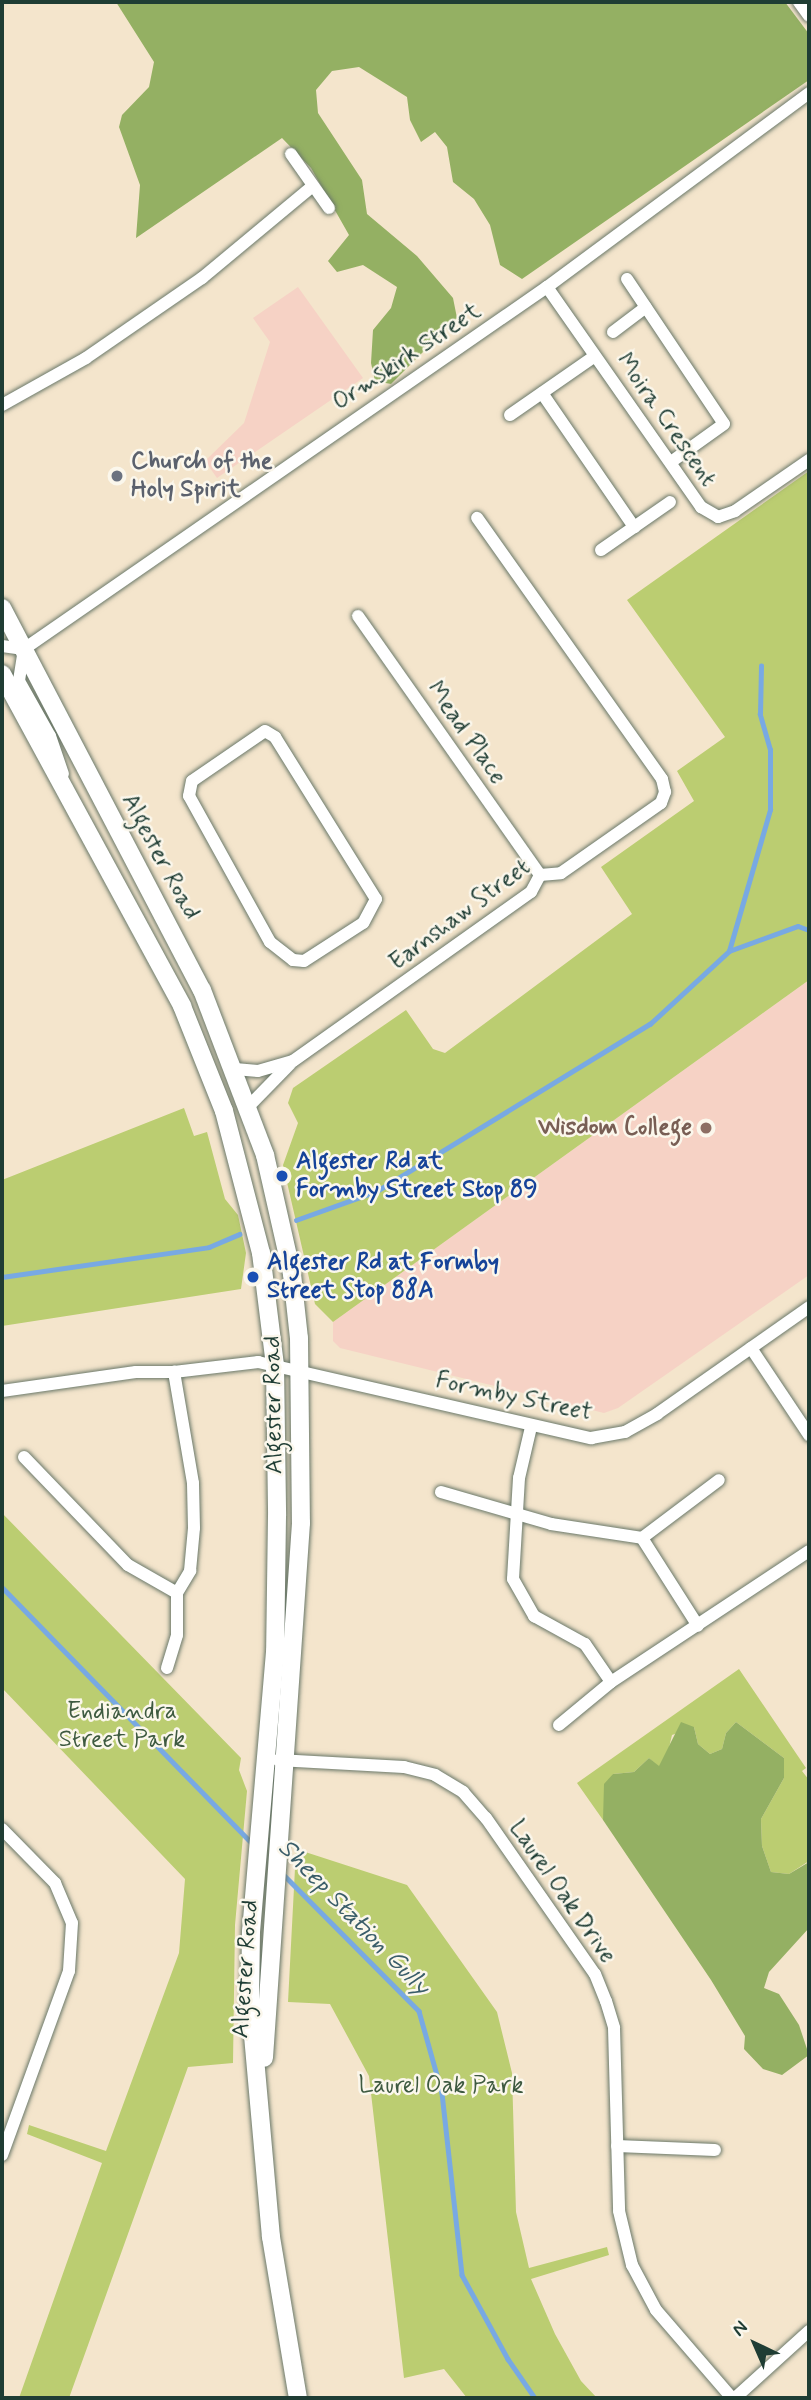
<!DOCTYPE html>
<html>
<head>
<meta charset="utf-8">
<style>
	body { margin:0 }
	#map { position:relative; width:811px; height:2400px; overflow:hidden; background:#f4e5cc; font-family:Mynerve,sans-serif }
	div>[style] { position:absolute }
	[style*='--x'] { left:calc(var(--x)*1px); top:calc(var(--y)*1px); width:calc(var(--w)*1px); rotate:calc(var(--a)*1deg) }
	.built>* { inset:0; background:#f6d2c5 }
	.green>* { inset:0; background:#bbcd71 }
	.forest>* { inset:0; background:#94b063 }
	.stream>* { height:4.5px; margin:-2.25px; padding:0 2.25px; transform-origin:2.25px; border-radius:2.25px; background:#78a9e3 }
	.roads { filter:drop-shadow(0 0 2px #6a7869) drop-shadow(0 0 2px #6a7869) }
	.street>* { height:12px; margin:-6px; padding:0 6px; transform-origin:6px; border-radius:6px; background:#fff }
	.secondary>* { height:18px; margin:-9px; padding:0 9px; transform-origin:9px; border-radius:9px; background:#fff }
	.dots>* { width:19px; height:19px; translate:-50% -50%; box-sizing:border-box; border:4px solid #fbf7ec; border-radius:50% }
	span { translate:-50% -50%; white-space:nowrap; text-align:center; line-height:1.15; -webkit-text-stroke:5px #fbf7ec; paint-order:stroke }
	.street-label { font-size:24px; color:#1f3d34 }
	.worship-label { font-size:24px; color:#5b616d; font-weight:700 }
	.left { translate:0 -50%; text-align:left }
	.education-label { font-size:24px; color:#785e54; font-weight:700 }
	.right { translate:-100% -50%; text-align:right }
	.transit-label { font-size:24px; color:#164399; font-weight:700 }
	.park-label { font-size:24px; color:#3e5a40 }
	.water-label { font-size:26px; color:#3a5d69; font-style:italic }
	.frame { position:absolute; inset:0; border:4px solid #1f3d34; pointer-events:none }
	.north { position:absolute; left:720px; top:2309px; width:70px; height:70px; -webkit-text-stroke:5px #fbf7ec; paint-order:stroke; rotate:316deg; font-size:19px; font-weight:700; line-height:28px; text-align:center; color:#1f3d34 }
	.north::after { content:''; display:block; margin:auto; width:24px; height:32px; background:#1f3d34; clip-path:polygon(50% 0,100% 100%,50% 72%,0 100%) }
</style>
</head>
<body>
<div id="map">
	<div class="built">
		<i style="clip-path:polygon(298px 287px,363px 378px,217px 478px,205px 461px,244px 423px,270px 342px,253px 318px)"></i>
		<i style="clip-path:polygon(809px 980px,809px 1275px,618px 1408px,604px 1413px,340px 1348px,333px 1341px,333px 1322px)"></i>
	</div>
	<div class="green">
		<i style="clip-path:polygon(809px 471px,809px 980px,333px 1322px,315px 1304px,283px 1165px,298px 1123px,288px 1103px,293px 1088px,406px 1010px,433px 1049px,445px 1053px,632px 914px,601px 867px,694px 801px,677px 771px,725px 737px,627px 600px)"></i>
		<i style="clip-path:polygon(184px 1108px,194px 1136px,207px 1132px,225px 1199px,238px 1215px,246px 1253px,241px 1289px,2px 1326px,2px 1180px)"></i>
		<i style="clip-path:polygon(2px 1513px,241px 1758px,239px 1770px,247px 1791px,235px 1925px,233px 2063px,188px 2067px,69px 2398px,19px 2398px,102px 2163px,27px 2134px,29px 2125px,106px 2151px,179px 1953px,185px 1879px,2px 1688px)"></i>
		<i style="clip-path:polygon(739px 1669px,806px 1768px,802px 1771px,809px 1780px,809px 1861px,789px 1874px,771px 1872px,762px 1846px,761px 1819px,784px 1778px,784px 1758px,736px 1722px,726px 1733px,722px 1749px,710px 1754px,698px 1744px,694px 1727px,672px 1735px,667px 1756px,659px 1767px,649px 1758px,634px 1772px,613px 1774px,603px 1820px,577px 1783px)"></i>
		<i style="clip-path:polygon(296px 1849px,407px 1885px,497px 2012px,512px 2073px,516px 2212px,529px 2268px,607px 2247px,609px 2255px,531px 2279px,555px 2334px,581px 2381px,597px 2398px,467px 2398px,444px 2369px,404px 2378px,369px 2076px,330px 2004px,288px 2002px)"></i>
	</div>
	<div class="forest">
		<i style="clip-path:polygon(116px 2px,785px 2px,809px 34px,809px 80px,522px 279px,500px 265px,490px 225px,474px 199px,453px 182px,447px 147px,435px 132px,421px 142px,410px 120px,407px 97px,359px 67px,332px 71px,316px 90px,318px 113px,362px 180px,367px 214px,417px 256px,453px 298px,457px 318px,391px 384px,375px 381px,371px 363px,373px 330px,391px 308px,397px 287px,363px 265px,337px 272px,328px 261px,349px 235px,311px 168px,282px 138px,136px 238px,140px 185px,119px 127px,122px 115px,149px 87px,154px 62px)"></i>
		<i style="clip-path:polygon(681px 1722px,694px 1727px,698px 1744px,710px 1754px,722px 1749px,726px 1733px,736px 1722px,784px 1758px,784px 1778px,761px 1819px,762px 1846px,771px 1872px,789px 1874px,809px 1862px,809px 1928px,769px 1972px,764px 1988px,779px 1994px,799px 2025px,809px 2055px,782px 2075px,763px 2069px,744px 2049px,745px 2036px,711px 1980px,603px 1820px,604px 1784px,613px 1774px,634px 1772px,649px 1758px,659px 1766px)"></i>
	</div>
	<div class="stream">
		<i style="--x:729;--y:951;--w:147;--a:-73.8"></i>
		<i style="--x:770;--y:810;--w:60;--a:-90"></i>
		<i style="--x:770;--y:750;--w:37;--a:-106"></i>
		<i style="--x:760;--y:714;--w:48;--a:-88.8"></i>
		<i style="--x:296;--y:1220;--w:86;--a:-19.7"></i>
		<i style="--x:377;--y:1191;--w:320;--a:-31.5"></i>
		<i style="--x:650;--y:1024;--w:108;--a:-42.7"></i>
		<i style="--x:729;--y:951;--w:73;--a:-19.9"></i>
		<i style="--x:798;--y:926;--w:12;--a:20"></i>
		<i style="--x:2;--y:1277;--w:209;--a:-8.2"></i>
		<i style="--x:209;--y:1247;--w:33;--a:-23"></i>
		<i style="--x:2;--y:1587;--w:358;--a:45.7"></i>
		<i style="--x:283;--y:1874;--w:193;--a:45.2"></i>
		<i style="--x:419;--y:2011;--w:85;--a:74.3"></i>
		<i style="--x:442;--y:2093;--w:183;--a:83.7"></i>
		<i style="--x:462;--y:2275;--w:96;--a:61.3"></i>
		<i style="--x:508;--y:2359;--w:47;--a:55.3"></i>
	</div>
	<div class="roads">
		<div class="street">
			<i style="--x:799;--y:2;--w:17;--a:54"></i>
			<i style="--x:291;--y:154;--w:66;--a:54.9"></i>
			<i style="--x:627;--y:279;--w:174;--a:56.2"></i>
			<i style="--x:724;--y:424;--w:65;--a:144.4"></i>
			<i style="--x:547;--y:287;--w:269;--a:55"></i>
			<i style="--x:701;--y:507;--w:20;--a:30"></i>
			<i style="--x:718;--y:517;--w:18;--a:-19"></i>
			<i style="--x:735;--y:511;--w:90;--a:-34.6"></i>
			<i style="--x:613;--y:332;--w:41;--a:-37.1"></i>
			<i style="--x:542;--y:393;--w:163;--a:55.5"></i>
			<i style="--x:2;--y:405;--w:96;--a:-29.2"></i>
			<i style="--x:86;--y:358;--w:141;--a:-34.6"></i>
			<i style="--x:202;--y:278;--w:144;--a:-39.7"></i>
			<i style="--x:510;--y:415;--w:103;--a:-34.8"></i>
			<i style="--x:601;--y:550;--w:84;--a:-34.8"></i>
			<i style="--x:358;--y:616;--w:317;--a:54.9"></i>
			<i style="--x:2;--y:646;--w:22;--a:8"></i>
			<i style="--x:24;--y:649;--w:636;--a:-34.69"></i>
			<i style="--x:547;--y:287;--w:326;--a:-36.5"></i>
			<i style="--x:24;--y:649;--w:32;--a:99"></i>
			<i style="--x:19;--y:681;--w:63;--a:60.6"></i>
			<i style="--x:50;--y:736;--w:40;--a:71.1"></i>
			<i style="--x:265;--y:731;--w:12;--a:31"></i>
			<i style="--x:275;--y:737;--w:191;--a:58.1"></i>
			<i style="--x:376;--y:899;--w:27;--a:118"></i>
			<i style="--x:363;--y:923;--w:70;--a:147.2"></i>
			<i style="--x:304;--y:961;--w:11;--a:-175"></i>
			<i style="--x:293;--y:960;--w:29;--a:-142"></i>
			<i style="--x:270;--y:942;--w:167;--a:-119"></i>
			<i style="--x:189;--y:796;--w:15;--a:-79"></i>
			<i style="--x:192;--y:781;--w:88;--a:-34.4"></i>
			<i style="--x:235;--y:1069;--w:23;--a:5"></i>
			<i style="--x:258;--y:1071;--w:36;--a:-16"></i>
			<i style="--x:293;--y:1061;--w:292;--a:-35.4"></i>
			<i style="--x:531;--y:892;--w:19;--a:-62"></i>
			<i style="--x:540;--y:875;--w:21;--a:-5"></i>
			<i style="--x:561;--y:873;--w:122;--a:-35"></i>
			<i style="--x:661;--y:803;--w:12;--a:-70"></i>
			<i style="--x:665;--y:792;--w:13;--a:-103"></i>
			<i style="--x:662;--y:779;--w:320;--a:-125.3"></i>
			<i style="--x:248;--y:1107;--w:60;--a:-45.7"></i>
			<i style="--x:751;--y:1348;--w:105;--a:56.3"></i>
			<i style="--x:2;--y:1391;--w:135;--a:-8.1"></i>
			<i style="--x:136;--y:1372;--w:38;--a:0"></i>
			<i style="--x:174;--y:1372;--w:85;--a:-6.8"></i>
			<i style="--x:258;--y:1362;--w:342;--a:12.9"></i>
			<i style="--x:591;--y:1438;--w:35;--a:-10"></i>
			<i style="--x:625;--y:1432;--w:37;--a:-29"></i>
			<i style="--x:657;--y:1414;--w:186;--a:-35.1"></i>
			<i style="--x:531;--y:1427;--w:52;--a:103.2"></i>
			<i style="--x:519;--y:1478;--w:101;--a:93.4"></i>
			<i style="--x:513;--y:1579;--w:43;--a:60.4"></i>
			<i style="--x:534;--y:1616;--w:58;--a:28.8"></i>
			<i style="--x:585;--y:1644;--w:46;--a:55.6"></i>
			<i style="--x:24;--y:1457;--w:150;--a:46.1"></i>
			<i style="--x:128;--y:1565;--w:56;--a:29.7"></i>
			<i style="--x:441;--y:1492;--w:115;--a:16.2"></i>
			<i style="--x:551;--y:1524;--w:92;--a:8.7"></i>
			<i style="--x:642;--y:1538;--w:96;--a:-37"></i>
			<i style="--x:642;--y:1538;--w:104;--a:57.5"></i>
			<i style="--x:167;--y:1668;--w:34;--a:-73"></i>
			<i style="--x:177;--y:1635;--w:42;--a:-90"></i>
			<i style="--x:177;--y:1593;--w:26;--a:-59"></i>
			<i style="--x:190;--y:1571;--w:43;--a:-84.7"></i>
			<i style="--x:194;--y:1528;--w:45;--a:-91.3"></i>
			<i style="--x:193;--y:1483;--w:113;--a:-99.7"></i>
			<i style="--x:559;--y:1725;--w:67;--a:-39.6"></i>
			<i style="--x:611;--y:1682;--w:237;--a:-33.5"></i>
			<i style="--x:278;--y:1760;--w:126;--a:3.2"></i>
			<i style="--x:404;--y:1767;--w:32;--a:14"></i>
			<i style="--x:435;--y:1775;--w:33;--a:31"></i>
			<i style="--x:463;--y:1792;--w:35;--a:49"></i>
			<i style="--x:486;--y:1818;--w:190;--a:55.1"></i>
			<i style="--x:595;--y:1974;--w:29;--a:68"></i>
			<i style="--x:606;--y:2001;--w:28;--a:73"></i>
			<i style="--x:614;--y:2028;--w:183;--a:88.4"></i>
			<i style="--x:619;--y:2211;--w:56;--a:76.5"></i>
			<i style="--x:632;--y:2265;--w:51;--a:61.9"></i>
			<i style="--x:656;--y:2310;--w:116;--a:49.2"></i>
			<i style="--x:2;--y:1829;--w:76;--a:45.5"></i>
			<i style="--x:55;--y:1883;--w:43;--a:67"></i>
			<i style="--x:72;--y:1923;--w:48;--a:93.6"></i>
			<i style="--x:69;--y:1971;--w:196;--a:110"></i>
			<i style="--x:617;--y:2146;--w:98;--a:2.3"></i>
			<i style="--x:735;--y:2398;--w:100;--a:-42.2"></i>
		</div>
		<div class="secondary">
			<i style="--x:2;--y:608;--w:431;--a:62.4"></i>
			<i style="--x:202;--y:990;--w:177;--a:69.1"></i>
			<i style="--x:265;--y:1155;--w:122;--a:77.2"></i>
			<i style="--x:292;--y:1274;--w:64;--a:83.8"></i>
			<i style="--x:299;--y:1338;--w:185;--a:89.4"></i>
			<i style="--x:301;--y:1523;--w:536;--a:93.96"></i>
			<i style="--x:2;--y:674;--w:378;--a:61.5"></i>
			<i style="--x:182;--y:1006;--w:113;--a:68.2"></i>
			<i style="--x:224;--y:1111;--w:147;--a:75.4"></i>
			<i style="--x:261;--y:1253;--w:113;--a:82.9"></i>
			<i style="--x:275;--y:1365;--w:151;--a:89.2"></i>
			<i style="--x:277;--y:1516;--w:136;--a:90.8"></i>
			<i style="--x:275;--y:1652;--w:280;--a:94.9"></i>
			<i style="--x:251;--y:1931;--w:71;--a:90.8"></i>
			<i style="--x:250;--y:2002;--w:236;--a:84.9"></i>
			<i style="--x:271;--y:2237;--w:163;--a:80.5"></i>
		</div>
	</div>
	<div class="dots">
		<i style="left:117px;top:476px;background:#6b7280"></i>
		<i style="left:706px;top:1128px;background:#8d6e63"></i>
		<i style="left:282px;top:1176px;background:#1a4fb4"></i>
		<i style="left:253px;top:1277px;background:#1a4fb4"></i>
	</div>
	<div class="street-label">
		<span style="left:407px;top:357px;rotate:-34deg">Ormskirk Street</span>
		<span style="left:666px;top:420px;rotate:55deg">Moira Crescent</span>
		<span style="left:466px;top:733px;rotate:55deg">Mead Place</span>
		<span style="left:160px;top:857px;rotate:62deg">Algester Road</span>
		<span style="left:460px;top:915px;rotate:-37deg">Earnshaw Street</span>
		<span style="left:514px;top:1397px;rotate:12deg">Formby Street</span>
		<span style="left:274px;top:1405px;rotate:-91deg">Algester Road</span>
		<span style="left:562px;top:1892px;rotate:55deg">Laurel Oak Drive</span>
		<span style="left:246px;top:1969px;rotate:-86deg">Algester Road</span>
	</div>
	<div class="worship-label">
		<span class="left" style="left:131px;top:476px">Church of the<br>Holy Spirit</span>
	</div>
	<div class="education-label">
		<span class="right" style="left:692px;top:1128px">Wisdom College</span>
	</div>
	<div class="transit-label">
		<span class="left" style="left:296px;top:1176px">Algester Rd at<br>Formby Street Stop 89</span>
		<span class="left" style="left:267px;top:1277px">Algester Rd at Formby<br>Street Stop 88A</span>
	</div>
	<div class="park-label">
		<span style="left:122px;top:1726px">Endiandra<br>Street Park</span>
		<span style="left:441px;top:2086px">Laurel Oak Park</span>
	</div>
	<div class="water-label">
		<span style="left:353px;top:1918px;rotate:46deg">Sheep Station Gully</span>
	</div>
	<div class="frame"></div>
	<div class="north">N</div>
</div>
</body>
</html>
